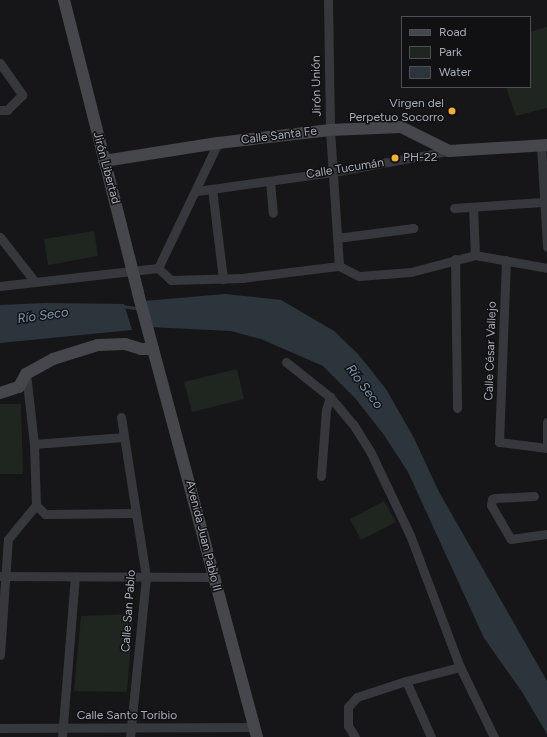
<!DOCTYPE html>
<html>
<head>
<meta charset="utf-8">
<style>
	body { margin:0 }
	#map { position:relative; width:547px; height:737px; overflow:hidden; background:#161618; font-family:Figtree,sans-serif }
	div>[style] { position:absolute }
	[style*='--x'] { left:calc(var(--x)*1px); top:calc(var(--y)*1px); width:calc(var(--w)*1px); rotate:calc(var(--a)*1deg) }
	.green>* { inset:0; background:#1e261f }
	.water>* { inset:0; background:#2c353c }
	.stream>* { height:2.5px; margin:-1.25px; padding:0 1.25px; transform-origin:1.25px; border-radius:1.25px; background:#2c353c }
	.street>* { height:9px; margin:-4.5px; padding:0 4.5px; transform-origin:4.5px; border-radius:4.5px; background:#37383d }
	.secondary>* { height:12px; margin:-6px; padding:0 6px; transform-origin:6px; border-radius:6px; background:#45474d }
	.dots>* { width:11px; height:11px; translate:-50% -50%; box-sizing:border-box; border:2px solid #111113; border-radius:50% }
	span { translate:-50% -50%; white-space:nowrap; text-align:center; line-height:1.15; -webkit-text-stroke:3px #111113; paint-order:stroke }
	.street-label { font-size:12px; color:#a8adb8 }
	.poi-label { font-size:12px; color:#a8adb8 }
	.right { translate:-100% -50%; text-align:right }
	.left { translate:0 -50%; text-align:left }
	.water-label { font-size:13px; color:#7f9bb3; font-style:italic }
	.legend { position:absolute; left:401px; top:16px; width:130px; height:72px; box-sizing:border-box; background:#111113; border:1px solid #4d4f55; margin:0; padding:5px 7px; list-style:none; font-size:12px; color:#a8adb8 }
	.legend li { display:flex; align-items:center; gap:8px; height:20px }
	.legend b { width:20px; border:1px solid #4d4f55 }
</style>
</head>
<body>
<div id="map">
	<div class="green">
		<i style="clip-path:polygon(547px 27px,547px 108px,516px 116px,506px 87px,530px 87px,530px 32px)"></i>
		<i style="clip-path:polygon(94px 231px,98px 256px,48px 265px,44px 239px)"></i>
		<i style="clip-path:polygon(237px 369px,244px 399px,192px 412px,184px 382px)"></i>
		<i style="clip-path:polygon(0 404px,21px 404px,23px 474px,0 474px)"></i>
		<i style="clip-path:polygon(384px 501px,396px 522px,361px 540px,350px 519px)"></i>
		<i style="clip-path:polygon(133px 614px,127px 692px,74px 691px,81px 616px)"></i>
	</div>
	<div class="water">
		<i style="clip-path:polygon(225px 294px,281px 300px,334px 331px,358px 354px,386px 389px,414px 438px,439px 492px,547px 681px,547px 734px,522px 692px,484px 638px,408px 472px,384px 435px,355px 398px,323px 366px,261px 339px,231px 331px,150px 327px,144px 301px)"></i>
		<i style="clip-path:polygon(45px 303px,124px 304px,132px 330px,0 343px,0 305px)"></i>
	</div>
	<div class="stream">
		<i style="--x:122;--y:306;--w:15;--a:8"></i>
	</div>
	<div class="street">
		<i style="--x:328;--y:0;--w:130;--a:89.1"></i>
		<i style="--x:330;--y:130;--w:136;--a:86.2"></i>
		<i style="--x:0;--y:63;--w:39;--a:55"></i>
		<i style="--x:22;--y:95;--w:21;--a:135"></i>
		<i style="--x:7;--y:110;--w:7;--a:180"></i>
		<i style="--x:541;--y:145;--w:102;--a:86.6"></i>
		<i style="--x:270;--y:181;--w:32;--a:85"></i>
		<i style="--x:212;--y:189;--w:91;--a:83"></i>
		<i style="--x:197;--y:191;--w:137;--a:-8"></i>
		<i style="--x:333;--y:172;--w:118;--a:-10.3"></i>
		<i style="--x:473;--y:207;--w:48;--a:87.6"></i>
		<i style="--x:454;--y:208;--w:89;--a:-3.9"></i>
		<i style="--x:0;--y:237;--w:57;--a:52.1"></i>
		<i style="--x:337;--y:238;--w:77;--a:-7.5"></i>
		<i style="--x:455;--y:259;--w:149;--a:89.2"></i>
		<i style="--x:506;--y:260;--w:182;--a:92.2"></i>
		<i style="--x:499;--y:442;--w:48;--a:7.1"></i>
		<i style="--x:158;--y:268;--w:18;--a:43"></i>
		<i style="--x:171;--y:280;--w:71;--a:-1.6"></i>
		<i style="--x:242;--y:278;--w:98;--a:-7.1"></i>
		<i style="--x:339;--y:266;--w:22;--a:27"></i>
		<i style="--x:359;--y:276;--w:52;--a:-4.4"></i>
		<i style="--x:411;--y:272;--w:66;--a:-14.9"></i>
		<i style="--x:475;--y:255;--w:73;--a:10.2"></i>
		<i style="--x:0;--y:286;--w:159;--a:-6.5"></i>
		<i style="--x:158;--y:268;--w:139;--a:-64.4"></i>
		<i style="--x:286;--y:362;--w:56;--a:38.5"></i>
		<i style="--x:330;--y:397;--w:35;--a:50"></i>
		<i style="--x:353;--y:424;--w:34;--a:58"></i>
		<i style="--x:371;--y:453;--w:91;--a:64.6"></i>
		<i style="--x:410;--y:535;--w:141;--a:69.3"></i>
		<i style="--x:460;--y:667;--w:78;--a:64.1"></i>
		<i style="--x:121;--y:417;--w:162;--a:81.1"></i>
		<i style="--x:146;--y:577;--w:161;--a:95.7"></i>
		<i style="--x:34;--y:444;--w:90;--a:-4.4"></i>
		<i style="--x:547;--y:448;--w:26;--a:-90"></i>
		<i style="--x:321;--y:476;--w:66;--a:-85.7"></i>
		<i style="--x:326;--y:410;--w:14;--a:-73"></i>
		<i style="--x:534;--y:496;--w:39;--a:177"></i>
		<i style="--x:495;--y:498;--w:3;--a:162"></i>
		<i style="--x:492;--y:499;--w:6;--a:99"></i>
		<i style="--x:491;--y:505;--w:39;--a:60"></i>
		<i style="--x:511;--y:539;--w:36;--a:-8"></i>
		<i style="--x:36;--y:505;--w:13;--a:45"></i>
		<i style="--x:45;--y:514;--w:91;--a:-0.6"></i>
		<i style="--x:0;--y:576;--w:213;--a:0.3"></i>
		<i style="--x:0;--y:655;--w:116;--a:-86.1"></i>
		<i style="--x:8;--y:539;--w:44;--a:-50.5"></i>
		<i style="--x:36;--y:505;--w:61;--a:-91.9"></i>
		<i style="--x:34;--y:444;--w:70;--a:-96.5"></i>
		<i style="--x:406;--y:681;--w:61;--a:65.9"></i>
		<i style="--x:0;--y:728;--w:253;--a:-0.2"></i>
		<i style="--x:62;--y:737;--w:161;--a:-85.4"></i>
		<i style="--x:355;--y:737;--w:13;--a:-122"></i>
		<i style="--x:348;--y:726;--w:19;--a:-90"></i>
		<i style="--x:348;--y:707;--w:13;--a:-48"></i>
		<i style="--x:357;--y:697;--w:52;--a:-18.1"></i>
		<i style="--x:406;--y:681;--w:56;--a:-14.5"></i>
	</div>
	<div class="secondary">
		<i style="--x:64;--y:0;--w:302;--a:75.8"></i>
		<i style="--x:138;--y:293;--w:460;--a:75"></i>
		<i style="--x:104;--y:161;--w:115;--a:-9"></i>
		<i style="--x:218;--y:143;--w:113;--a:-6.6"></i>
		<i style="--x:330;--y:130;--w:71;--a:-2.4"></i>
		<i style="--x:401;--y:127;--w:54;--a:26.6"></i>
		<i style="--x:449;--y:151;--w:98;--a:-3.5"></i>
		<i style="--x:0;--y:393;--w:20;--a:-18"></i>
		<i style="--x:19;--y:387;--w:15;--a:-62"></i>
		<i style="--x:26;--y:374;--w:31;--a:-29"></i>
		<i style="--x:53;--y:359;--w:47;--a:-17.3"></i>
		<i style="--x:98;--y:345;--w:27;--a:-2"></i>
		<i style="--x:125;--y:344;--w:17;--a:17"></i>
		<i style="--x:141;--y:349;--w:12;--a:0"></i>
	</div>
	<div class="dots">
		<i style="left:452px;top:111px;background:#f2b134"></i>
		<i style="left:395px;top:158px;background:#f2b134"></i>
	</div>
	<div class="street-label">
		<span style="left:317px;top:86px;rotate:-91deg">Jirón Unión</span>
		<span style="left:279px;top:136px;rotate:-7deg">Calle Santa Fe</span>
		<span style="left:106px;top:168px;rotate:75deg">Jirón Libertad</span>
		<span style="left:345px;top:169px;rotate:-9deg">Calle Tucumán</span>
		<span style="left:491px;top:351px;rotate:-88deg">Calle César Vallejo</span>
		<span style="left:203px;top:536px;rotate:76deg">Avenida Juan Pablo II</span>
		<span style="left:129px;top:611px;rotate:-86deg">Calle San Pablo</span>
		<span style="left:127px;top:716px">Calle Santo Toribio</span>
	</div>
	<div class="poi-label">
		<span class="right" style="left:444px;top:111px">Virgen del<br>Perpetuo Socorro</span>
		<span class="left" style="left:403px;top:158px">PH-22</span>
	</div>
	<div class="water-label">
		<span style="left:43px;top:316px;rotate:-8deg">Río Seco</span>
		<span style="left:364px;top:387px;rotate:53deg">Río Seco</span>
	</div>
	<ul class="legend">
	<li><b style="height:5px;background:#45474d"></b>Road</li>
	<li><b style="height:11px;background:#1e261f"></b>Park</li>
	<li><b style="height:11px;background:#2c353c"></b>Water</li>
	</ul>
</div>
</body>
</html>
